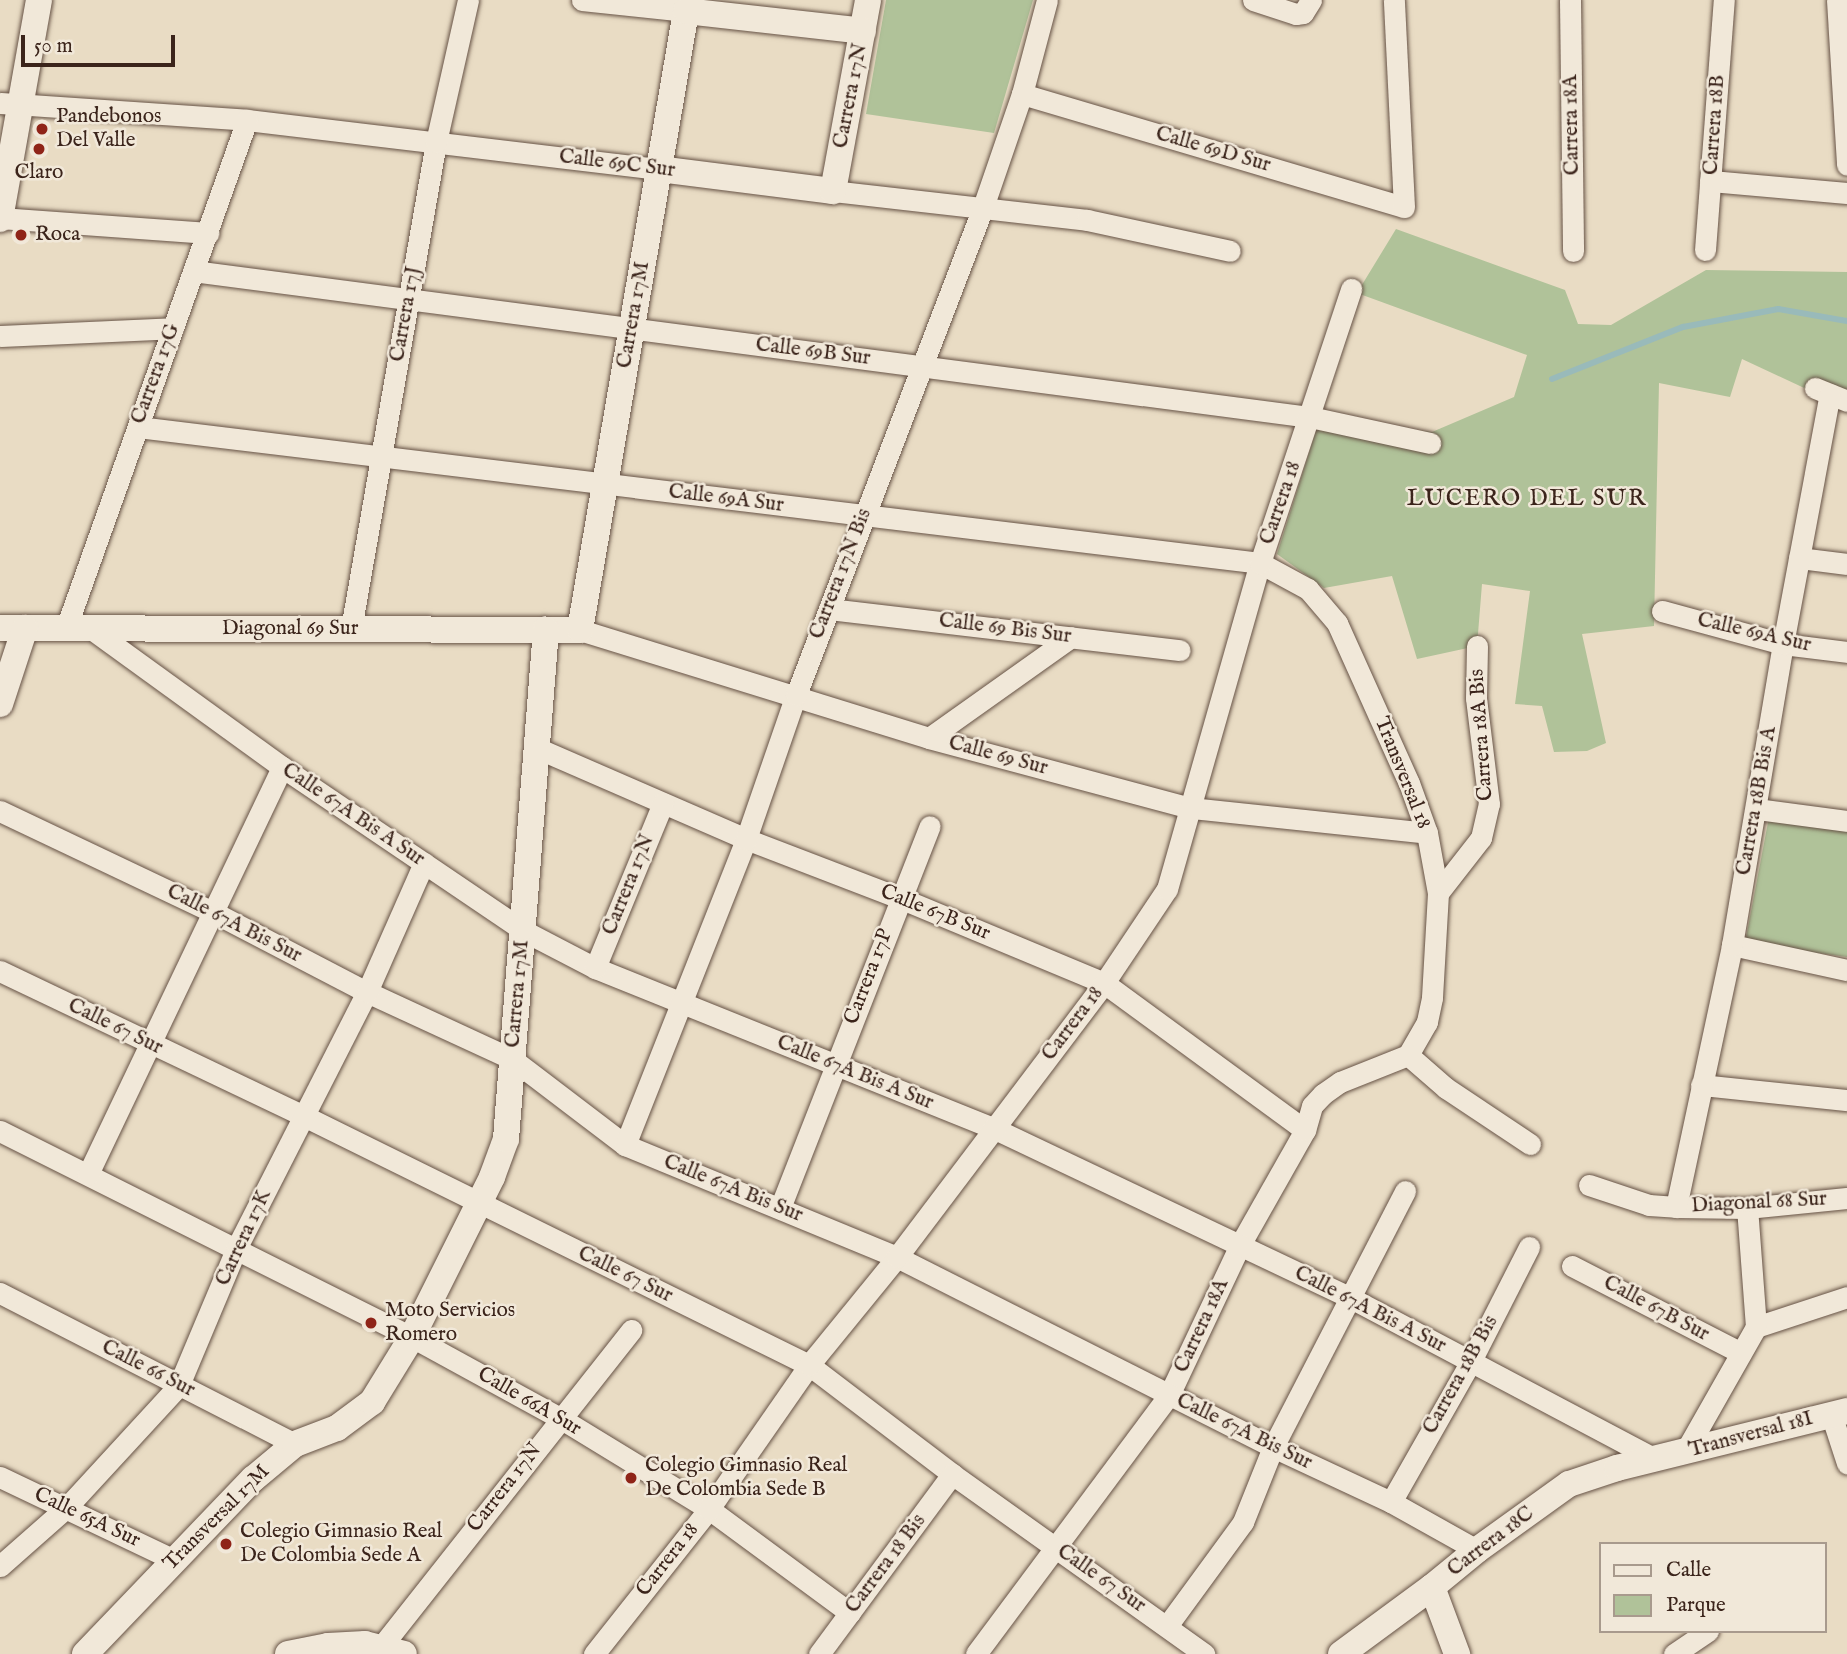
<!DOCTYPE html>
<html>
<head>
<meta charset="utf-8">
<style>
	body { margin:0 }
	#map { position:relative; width:1847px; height:1654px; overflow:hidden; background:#e9dcc4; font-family:"IM FELL English",serif }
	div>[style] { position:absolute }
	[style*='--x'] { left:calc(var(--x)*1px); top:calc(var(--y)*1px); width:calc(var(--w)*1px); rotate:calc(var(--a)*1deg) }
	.green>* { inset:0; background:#b0c299 }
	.stream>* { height:6px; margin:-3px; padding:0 3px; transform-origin:3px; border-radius:3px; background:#99baba }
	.roads { filter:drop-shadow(0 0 2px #665245) drop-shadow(0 0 2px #665245) }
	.minor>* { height:21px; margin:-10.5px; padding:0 10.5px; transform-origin:10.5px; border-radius:10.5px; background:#f1e8d9 }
	.tertiary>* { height:26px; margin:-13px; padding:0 13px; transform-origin:13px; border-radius:13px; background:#f1e8d9 }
	.dots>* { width:19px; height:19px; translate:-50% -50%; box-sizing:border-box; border:4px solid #f1e8d9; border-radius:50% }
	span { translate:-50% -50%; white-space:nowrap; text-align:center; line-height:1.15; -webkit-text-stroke:5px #f1e8d9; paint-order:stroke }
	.street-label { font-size:21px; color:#3b241b }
	.poi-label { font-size:21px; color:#3b241b }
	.left { translate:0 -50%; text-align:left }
	.neighbourhood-label { font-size:23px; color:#3b241b; letter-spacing:2px }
	.legend { position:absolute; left:1599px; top:1542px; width:228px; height:91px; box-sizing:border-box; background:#f1e8d9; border:2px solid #a89a8d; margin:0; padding:9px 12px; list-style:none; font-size:21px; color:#3b241b }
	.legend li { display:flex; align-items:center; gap:14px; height:35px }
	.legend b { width:35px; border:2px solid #a89a8d }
	.scale { position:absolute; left:21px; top:35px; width:154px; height:32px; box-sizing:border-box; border:4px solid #3b241b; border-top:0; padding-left:9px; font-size:21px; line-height:24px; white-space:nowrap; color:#3b241b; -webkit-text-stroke:5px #f1e8d9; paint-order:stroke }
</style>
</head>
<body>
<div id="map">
	<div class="green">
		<i style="clip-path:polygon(886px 0,1033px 0,994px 133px,866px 114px)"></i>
		<i style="clip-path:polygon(1396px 229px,1565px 290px,1578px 324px,1611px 325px,1706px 270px,1847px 272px,1847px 408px,1742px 359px,1730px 397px,1659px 383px,1654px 626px,1582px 634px,1606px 743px,1587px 751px,1554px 752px,1542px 706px,1515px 704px,1530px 591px,1482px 584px,1477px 646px,1417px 659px,1392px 576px,1324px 588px,1277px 554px,1320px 418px,1432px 432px,1514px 397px,1527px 355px,1357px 293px)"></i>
		<i style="clip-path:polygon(1769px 817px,1847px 830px,1847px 957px,1745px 943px)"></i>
	</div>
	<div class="stream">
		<i style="--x:1552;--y:379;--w:141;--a:-21.7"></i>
		<i style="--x:1683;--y:327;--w:97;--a:-10.7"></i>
		<i style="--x:1778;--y:309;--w:70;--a:9.9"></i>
	</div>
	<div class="roads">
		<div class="minor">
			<i style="--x:582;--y:0;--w:105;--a:6"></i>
			<i style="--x:686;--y:11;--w:11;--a:-80"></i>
			<i style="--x:1253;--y:0;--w:45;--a:18"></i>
			<i style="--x:1296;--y:14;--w:7;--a:-8"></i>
			<i style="--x:1303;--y:13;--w:15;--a:-58"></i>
			<i style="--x:1570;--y:0;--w:251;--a:89.3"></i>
			<i style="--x:1837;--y:0;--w:165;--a:86.5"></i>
			<i style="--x:1022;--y:94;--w:398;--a:16.5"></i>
			<i style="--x:1404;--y:207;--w:207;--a:-92.8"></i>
			<i style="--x:0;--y:103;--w:248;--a:3.9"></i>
			<i style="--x:247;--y:120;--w:415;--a:6.8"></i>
			<i style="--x:1710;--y:181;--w:138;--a:5"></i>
			<i style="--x:833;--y:191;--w:256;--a:6.5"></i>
			<i style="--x:1087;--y:220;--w:146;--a:12.2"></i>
			<i style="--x:0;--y:218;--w:209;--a:4.1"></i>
			<i style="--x:1705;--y:250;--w:251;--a:-85.7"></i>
			<i style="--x:193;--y:271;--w:1127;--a:7.45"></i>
			<i style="--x:1310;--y:417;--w:123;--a:12.2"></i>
			<i style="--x:0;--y:336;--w:173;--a:-2.6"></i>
			<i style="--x:1815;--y:388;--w:35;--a:22"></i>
			<i style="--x:138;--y:427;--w:1130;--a:6.91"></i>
			<i style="--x:1260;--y:563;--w:55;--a:28.4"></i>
			<i style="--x:1308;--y:589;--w:45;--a:49.5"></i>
			<i style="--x:1337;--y:623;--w:175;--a:65.8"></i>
			<i style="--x:1409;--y:783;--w:53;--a:70.2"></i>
			<i style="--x:1427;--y:833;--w:61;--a:79.6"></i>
			<i style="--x:1438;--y:893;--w:105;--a:93.3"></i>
			<i style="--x:1432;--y:998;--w:25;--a:102"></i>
			<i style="--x:1427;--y:1022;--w:38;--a:120"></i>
			<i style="--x:1408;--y:1055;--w:73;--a:158.3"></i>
			<i style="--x:1340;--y:1082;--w:21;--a:145"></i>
			<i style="--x:1323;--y:1094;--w:16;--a:133"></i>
			<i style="--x:1312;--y:1106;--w:25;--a:106"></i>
			<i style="--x:1305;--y:1130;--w:132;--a:119.5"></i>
			<i style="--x:1240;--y:1245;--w:166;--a:115.3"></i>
			<i style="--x:1169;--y:1395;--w:323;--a:126.7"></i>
			<i style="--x:1799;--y:558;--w:48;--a:7.1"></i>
			<i style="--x:829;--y:609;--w:353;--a:6.7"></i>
			<i style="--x:1662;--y:611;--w:125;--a:15.3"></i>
			<i style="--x:1783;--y:644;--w:64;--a:7.1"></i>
			<i style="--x:66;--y:628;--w:539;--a:-70.39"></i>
			<i style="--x:90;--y:628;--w:237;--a:35.9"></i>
			<i style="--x:282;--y:767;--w:292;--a:34.1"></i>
			<i style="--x:524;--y:931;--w:80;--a:27.5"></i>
			<i style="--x:595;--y:968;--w:429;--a:21.9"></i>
			<i style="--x:993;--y:1128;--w:394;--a:25.4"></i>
			<i style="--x:1349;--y:1297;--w:346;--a:27.9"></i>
			<i style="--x:351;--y:629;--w:494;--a:-80.1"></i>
			<i style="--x:436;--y:142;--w:146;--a:-77.3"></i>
			<i style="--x:580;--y:630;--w:365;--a:17.2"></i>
			<i style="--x:929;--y:738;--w:271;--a:15"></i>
			<i style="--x:1191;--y:808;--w:237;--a:6"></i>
			<i style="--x:929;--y:738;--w:174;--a:-35.4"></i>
			<i style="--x:537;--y:748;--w:228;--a:23.5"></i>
			<i style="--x:746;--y:839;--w:165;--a:21"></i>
			<i style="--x:900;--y:898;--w:221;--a:22.6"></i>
			<i style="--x:1104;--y:983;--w:249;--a:36.2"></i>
			<i style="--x:1757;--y:809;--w:91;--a:7.6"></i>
			<i style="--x:0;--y:811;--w:236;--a:25.4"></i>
			<i style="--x:213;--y:912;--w:174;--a:27.5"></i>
			<i style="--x:367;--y:992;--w:160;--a:24.8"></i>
			<i style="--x:512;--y:1059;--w:142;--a:37.3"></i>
			<i style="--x:625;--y:1145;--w:294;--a:22.4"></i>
			<i style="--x:897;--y:1257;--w:421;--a:26.8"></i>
			<i style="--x:1273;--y:1447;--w:130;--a:25"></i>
			<i style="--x:1391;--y:1502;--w:98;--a:29.2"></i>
			<i style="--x:1438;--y:893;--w:70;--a:-52"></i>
			<i style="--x:1481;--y:838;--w:35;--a:-77"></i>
			<i style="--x:1489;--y:804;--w:107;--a:-97"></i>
			<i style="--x:1476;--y:698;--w:52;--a:-88.9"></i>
			<i style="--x:1732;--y:945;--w:118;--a:12.3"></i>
			<i style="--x:595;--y:968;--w:178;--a:-67.6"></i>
			<i style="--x:0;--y:971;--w:337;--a:25.5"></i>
			<i style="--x:304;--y:1116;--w:563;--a:26.25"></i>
			<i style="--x:809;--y:1365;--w:180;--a:37.3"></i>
			<i style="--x:952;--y:1474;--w:310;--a:35.5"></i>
			<i style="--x:1408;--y:1055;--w:50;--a:41"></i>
			<i style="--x:1446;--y:1088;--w:101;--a:33.7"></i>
			<i style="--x:1701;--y:1085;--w:147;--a:5.9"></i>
			<i style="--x:0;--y:1131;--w:461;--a:26.6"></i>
			<i style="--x:412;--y:1337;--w:169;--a:28.7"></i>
			<i style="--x:560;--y:1418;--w:175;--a:31.4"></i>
			<i style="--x:709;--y:1509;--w:175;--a:36.4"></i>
			<i style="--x:625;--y:1145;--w:329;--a:-68.4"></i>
			<i style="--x:746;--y:839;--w:152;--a:-70.9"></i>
			<i style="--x:796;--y:695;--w:519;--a:-69.02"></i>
			<i style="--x:982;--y:210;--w:123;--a:-71"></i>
			<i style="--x:1022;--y:94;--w:97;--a:-75.1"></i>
			<i style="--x:88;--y:1174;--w:451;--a:-64.5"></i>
			<i style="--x:1589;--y:1185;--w:63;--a:18.4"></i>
			<i style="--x:1649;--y:1205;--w:27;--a:4"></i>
			<i style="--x:1676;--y:1207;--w:71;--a:0.8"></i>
			<i style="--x:1747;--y:1208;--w:100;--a:-5.7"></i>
			<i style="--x:1676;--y:1207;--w:268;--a:-77.9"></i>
			<i style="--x:1732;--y:945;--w:305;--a:-80.4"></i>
			<i style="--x:1783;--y:644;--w:254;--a:-79.4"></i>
			<i style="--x:780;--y:1208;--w:410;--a:-68.6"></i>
			<i style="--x:1572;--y:1266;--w:190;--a:27.2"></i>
			<i style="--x:0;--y:1293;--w:331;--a:27.1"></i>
			<i style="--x:1756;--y:1327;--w:96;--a:-18.2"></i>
			<i style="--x:1831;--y:1414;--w:52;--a:71.9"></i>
			<i style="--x:1685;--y:1452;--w:144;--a:-60.4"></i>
			<i style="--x:1756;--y:1327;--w:119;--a:-94.3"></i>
			<i style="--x:0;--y:1477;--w:193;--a:25.5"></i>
			<i style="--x:1391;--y:1502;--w:162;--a:-60.4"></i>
			<i style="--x:1471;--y:1361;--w:128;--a:-63"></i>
			<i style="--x:0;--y:1566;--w:89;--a:-41.4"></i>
			<i style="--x:67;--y:1507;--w:166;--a:-47.4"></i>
			<i style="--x:179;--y:1385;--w:150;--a:-67.2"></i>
			<i style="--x:237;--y:1247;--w:286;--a:-63"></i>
			<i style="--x:367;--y:992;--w:141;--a:-66.2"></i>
			<i style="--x:1167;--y:1626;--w:129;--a:-53.8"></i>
			<i style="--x:1243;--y:1522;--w:81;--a:-68.2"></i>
			<i style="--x:1273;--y:1447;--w:288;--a:-62.7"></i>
			<i style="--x:381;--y:1647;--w:404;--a:-51.7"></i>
			<i style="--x:594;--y:1654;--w:185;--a:-51.6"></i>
			<i style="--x:709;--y:1509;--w:175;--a:-55.2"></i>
			<i style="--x:809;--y:1365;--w:139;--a:-50.8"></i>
			<i style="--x:897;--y:1257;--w:343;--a:-52.9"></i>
			<i style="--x:1104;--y:983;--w:113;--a:-56.2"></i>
			<i style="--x:1167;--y:889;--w:339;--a:-74.1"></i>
			<i style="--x:1260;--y:563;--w:289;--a:-71.6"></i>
			<i style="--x:819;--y:1654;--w:224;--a:-53.5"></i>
			<i style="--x:1674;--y:1654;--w:41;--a:-34.1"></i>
		</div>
		<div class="tertiary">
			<i style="--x:659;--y:169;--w:175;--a:7.2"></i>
			<i style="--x:833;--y:191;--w:194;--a:-79.6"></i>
			<i style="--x:0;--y:219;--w:222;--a:-79.9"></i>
			<i style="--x:0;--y:628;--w:580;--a:0.2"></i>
			<i style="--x:580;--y:630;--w:628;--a:-80.28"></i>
			<i style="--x:686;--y:11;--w:178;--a:6.4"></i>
			<i style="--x:0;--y:704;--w:80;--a:-71.8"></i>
			<i style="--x:1432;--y:1587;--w:72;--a:69.5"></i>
			<i style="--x:85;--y:1654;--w:243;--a:-46.2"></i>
			<i style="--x:253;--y:1479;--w:55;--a:-39.8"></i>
			<i style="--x:295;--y:1444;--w:45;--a:-20.9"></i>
			<i style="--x:337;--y:1428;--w:44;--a:-36.6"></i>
			<i style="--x:372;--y:1402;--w:76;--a:-58.4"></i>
			<i style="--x:412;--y:1337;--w:179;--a:-63.4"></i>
			<i style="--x:492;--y:1177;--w:40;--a:-69.8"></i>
			<i style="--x:506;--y:1139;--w:511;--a:-85.51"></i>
			<i style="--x:288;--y:1654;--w:41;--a:-11.3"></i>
			<i style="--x:328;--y:1646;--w:37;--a:-3"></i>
			<i style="--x:365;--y:1644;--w:40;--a:14.4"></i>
			<i style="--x:1341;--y:1654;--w:113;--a:-36.4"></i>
			<i style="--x:1432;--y:1587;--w:58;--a:-39.4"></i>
			<i style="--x:1477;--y:1550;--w:113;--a:-35.7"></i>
			<i style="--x:1569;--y:1484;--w:51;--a:-18.4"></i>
			<i style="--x:1617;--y:1468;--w:237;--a:-13.9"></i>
		</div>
	</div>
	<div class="dots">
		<i style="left:42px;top:129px;background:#8f2418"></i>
		<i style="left:39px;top:149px;background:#8f2418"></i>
		<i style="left:21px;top:235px;background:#8f2418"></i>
		<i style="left:371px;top:1323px;background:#8f2418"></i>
		<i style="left:631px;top:1478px;background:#8f2418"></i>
		<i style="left:226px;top:1544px;background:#8f2418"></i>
	</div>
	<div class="street-label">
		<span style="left:851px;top:96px;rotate:-79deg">Carrera 17N</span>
		<span style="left:1572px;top:125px;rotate:-91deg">Carrera 18A</span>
		<span style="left:1715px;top:125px;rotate:-86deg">Carrera 18B</span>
		<span style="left:1213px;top:150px;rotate:16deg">Calle 69D Sur</span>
		<span style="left:617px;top:164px;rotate:7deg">Calle 69C Sur</span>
		<span style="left:406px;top:314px;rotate:-80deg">Carrera 17J</span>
		<span style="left:634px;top:315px;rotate:-80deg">Carrera 17M</span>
		<span style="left:813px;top:352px;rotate:7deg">Calle 69B Sur</span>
		<span style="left:156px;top:374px;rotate:-70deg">Carrera 17G</span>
		<span style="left:726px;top:499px;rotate:7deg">Calle 69A Sur</span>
		<span style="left:1281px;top:503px;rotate:-71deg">Carrera 18</span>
		<span style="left:841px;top:574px;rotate:-69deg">Carrera 17N Bis</span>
		<span style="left:290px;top:629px">Diagonal 69 Sur</span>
		<span style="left:1005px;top:629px;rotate:7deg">Calle 69 Bis Sur</span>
		<span style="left:1754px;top:633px;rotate:13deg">Calle 69A Sur</span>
		<span style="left:1482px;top:735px;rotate:-94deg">Carrera 18A Bis</span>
		<span style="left:998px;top:756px;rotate:15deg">Calle 69 Sur</span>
		<span style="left:1402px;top:773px;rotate:68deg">Transversal 18</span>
		<span style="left:1757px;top:801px;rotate:-80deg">Carrera 18B Bis A</span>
		<span style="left:353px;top:815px;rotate:34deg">Calle 67A Bis A Sur</span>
		<span style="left:629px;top:885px;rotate:-68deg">Carrera 17N</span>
		<span style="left:935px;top:913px;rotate:22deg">Calle 67B Sur</span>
		<span style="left:234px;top:924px;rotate:27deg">Calle 67A Bis Sur</span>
		<span style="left:869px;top:977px;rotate:-69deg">Carrera 17P</span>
		<span style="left:518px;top:994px;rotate:-85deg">Carrera 17M</span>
		<span style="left:1073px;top:1024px;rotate:-53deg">Carrera 18</span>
		<span style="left:115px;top:1027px;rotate:26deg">Calle 67 Sur</span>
		<span style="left:855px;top:1073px;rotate:22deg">Calle 67A Bis A Sur</span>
		<span style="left:733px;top:1189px;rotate:22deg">Calle 67A Bis Sur</span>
		<span style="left:1759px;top:1203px;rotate:-3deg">Diagonal 68 Sur</span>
		<span style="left:244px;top:1238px;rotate:-65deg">Carrera 17K</span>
		<span style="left:625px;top:1275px;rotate:26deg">Calle 67 Sur</span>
		<span style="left:1656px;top:1309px;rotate:28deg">Calle 67B Sur</span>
		<span style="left:1370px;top:1310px;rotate:27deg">Calle 67A Bis A Sur</span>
		<span style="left:1202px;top:1326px;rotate:-65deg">Carrera 18A</span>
		<span style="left:148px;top:1369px;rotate:27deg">Calle 66 Sur</span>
		<span style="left:1461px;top:1375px;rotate:-61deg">Carrera 18B Bis</span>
		<span style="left:529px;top:1402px;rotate:30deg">Calle 66A Sur</span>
		<span style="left:1244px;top:1432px;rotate:26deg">Calle 67A Bis Sur</span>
		<span style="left:1751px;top:1435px;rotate:-15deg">Transversal 18I</span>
		<span style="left:505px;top:1488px;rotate:-52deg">Carrera 17N</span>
		<span style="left:87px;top:1518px;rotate:25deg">Calle 65A Sur</span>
		<span style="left:217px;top:1518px;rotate:-45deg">Transversal 17M</span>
		<span style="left:1491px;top:1542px;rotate:-37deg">Carrera 18C</span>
		<span style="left:668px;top:1560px;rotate:-52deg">Carrera 18</span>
		<span style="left:886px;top:1564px;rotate:-53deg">Carrera 18 Bis</span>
		<span style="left:1101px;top:1579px;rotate:35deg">Calle 67 Sur</span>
	</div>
	<div class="poi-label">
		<span class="left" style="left:56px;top:129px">Pandebonos<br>Del Valle</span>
		<span style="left:39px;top:173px">Claro</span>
		<span class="left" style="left:35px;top:235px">Roca</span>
		<span class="left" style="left:385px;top:1323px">Moto Servicios<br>Romero</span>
		<span class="left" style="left:645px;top:1478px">Colegio Gimnasio Real<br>De Colombia Sede B</span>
		<span class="left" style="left:240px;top:1544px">Colegio Gimnasio Real<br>De Colombia Sede A</span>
	</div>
	<div class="neighbourhood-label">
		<span style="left:1527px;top:499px">LUCERO DEL SUR</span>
	</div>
	<ul class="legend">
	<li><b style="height:9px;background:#f1e8d9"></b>Calle</li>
	<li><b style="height:19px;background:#b0c299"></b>Parque</li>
	</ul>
	<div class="scale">50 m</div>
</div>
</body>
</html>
